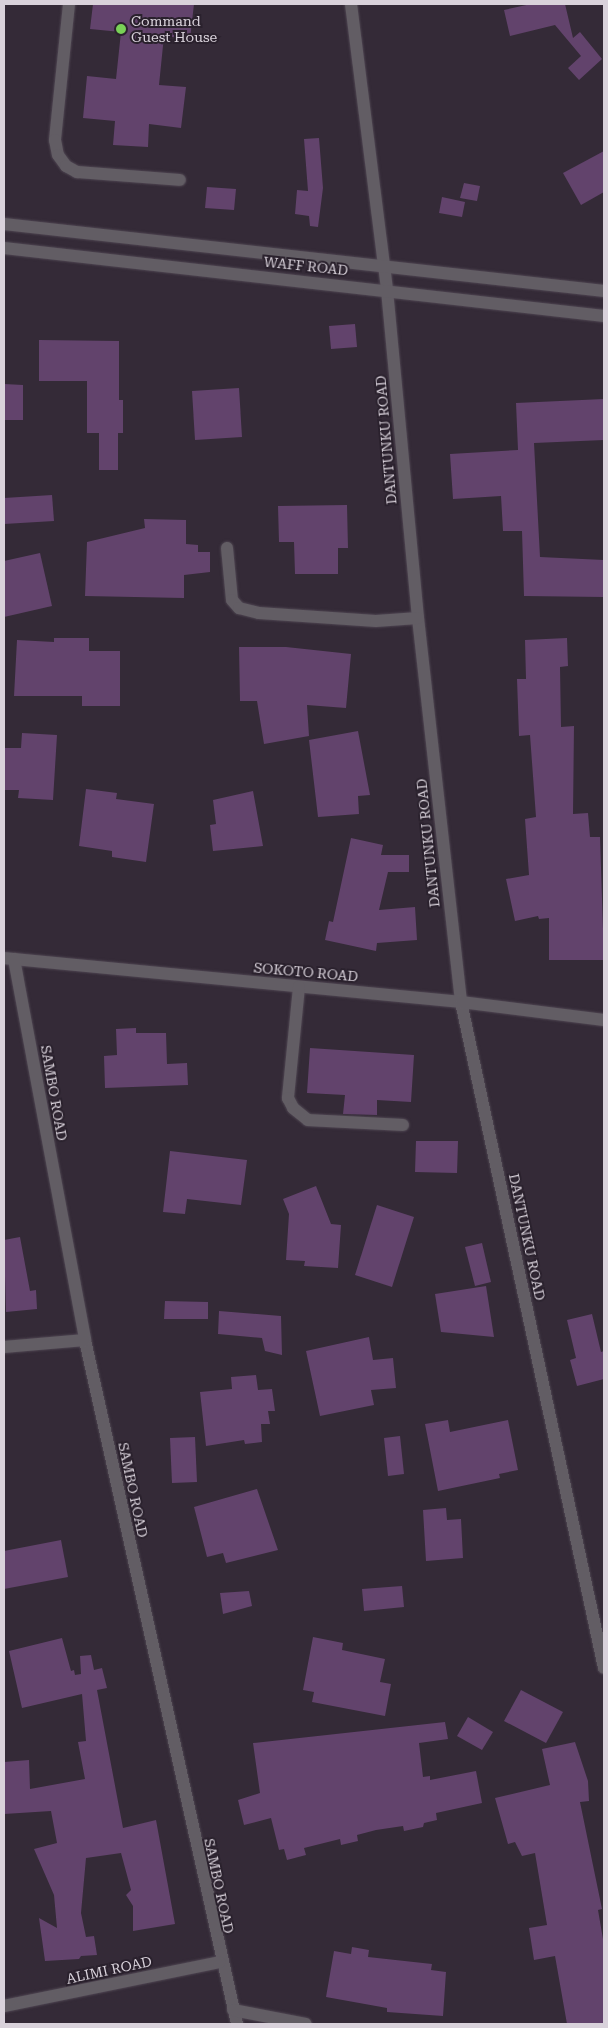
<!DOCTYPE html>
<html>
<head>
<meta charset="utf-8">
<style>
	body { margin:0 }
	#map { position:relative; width:608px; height:2028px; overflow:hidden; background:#342a37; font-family:"Roboto Serif",serif }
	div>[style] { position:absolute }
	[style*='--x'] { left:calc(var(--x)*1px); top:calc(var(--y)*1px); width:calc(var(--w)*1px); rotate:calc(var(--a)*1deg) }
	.building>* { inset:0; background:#62436c }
	.roads { filter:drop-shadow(0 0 1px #4e4551) drop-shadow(0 0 1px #4e4551) }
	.minor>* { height:12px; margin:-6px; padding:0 6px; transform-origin:6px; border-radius:6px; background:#625d64 }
	.dots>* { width:14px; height:14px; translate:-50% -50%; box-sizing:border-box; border:2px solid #2a212d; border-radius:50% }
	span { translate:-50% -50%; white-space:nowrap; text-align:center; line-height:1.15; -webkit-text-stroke:4px #2a212d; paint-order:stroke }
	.poi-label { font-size:14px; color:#d9d2db }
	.left { translate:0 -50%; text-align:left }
	.street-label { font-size:14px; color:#d9d2db }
	.frame { position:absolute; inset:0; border:5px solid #d9d2db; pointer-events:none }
</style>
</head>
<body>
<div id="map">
	<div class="building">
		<i style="clip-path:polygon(93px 4px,194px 4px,190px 39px,164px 36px,159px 85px,186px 87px,181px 128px,149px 124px,148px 147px,113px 145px,115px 121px,83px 118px,87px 76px,116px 79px,121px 32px,90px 29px)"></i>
		<i style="clip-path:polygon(531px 4px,565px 4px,573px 38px,580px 32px,602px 59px,579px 80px,568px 68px,581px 56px,555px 25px,510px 36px,504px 10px)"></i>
		<i style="clip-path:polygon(319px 138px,323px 188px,318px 227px,310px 226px,309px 216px,295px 214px,297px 190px,308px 191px,304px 139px)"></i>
		<i style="clip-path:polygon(604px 151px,604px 192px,581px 205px,563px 173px)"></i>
		<i style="clip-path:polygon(464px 183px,480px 186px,477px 201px,460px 198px)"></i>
		<i style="clip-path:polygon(207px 187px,236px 189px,234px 210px,205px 208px)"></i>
		<i style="clip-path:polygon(442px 197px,465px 202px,462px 217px,439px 213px)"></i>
		<i style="clip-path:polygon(355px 324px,357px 347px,331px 349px,329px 326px)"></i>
		<i style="clip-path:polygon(39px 340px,119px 341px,119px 400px,123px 400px,123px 433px,118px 433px,118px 470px,99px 470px,99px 433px,87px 433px,87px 381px,39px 381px)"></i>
		<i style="clip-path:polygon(4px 384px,23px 385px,23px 420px,4px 420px)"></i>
		<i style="clip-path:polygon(239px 388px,242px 437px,195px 440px,192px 391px)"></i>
		<i style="clip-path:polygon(604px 399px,604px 440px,534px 443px,540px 557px,604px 560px,604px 597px,524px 596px,522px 531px,503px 531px,501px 496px,453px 499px,450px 454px,518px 450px,516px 403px)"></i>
		<i style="clip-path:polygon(52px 495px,54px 521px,4px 524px,4px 498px)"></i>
		<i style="clip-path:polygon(347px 505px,348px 548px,338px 548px,338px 574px,295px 574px,294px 542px,279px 542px,278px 506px)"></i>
		<i style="clip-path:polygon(144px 519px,186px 520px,186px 544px,198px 545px,198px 552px,210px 552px,210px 572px,184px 575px,184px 598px,85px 596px,87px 542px,145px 528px)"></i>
		<i style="clip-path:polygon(40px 553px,52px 606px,4px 617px,4px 561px)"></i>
		<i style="clip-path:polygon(54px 638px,89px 638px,89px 651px,120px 651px,120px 706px,82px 706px,82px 696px,14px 696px,17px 640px,54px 642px)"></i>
		<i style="clip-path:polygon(567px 638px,568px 666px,560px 667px,561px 727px,574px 726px,573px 814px,588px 813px,590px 837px,600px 837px,604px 960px,549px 960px,549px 918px,539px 919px,538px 916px,515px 921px,506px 879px,529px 875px,525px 819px,536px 817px,530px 735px,519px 736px,517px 679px,526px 679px,525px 640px)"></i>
		<i style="clip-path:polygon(239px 647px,286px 647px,351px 654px,346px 708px,307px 705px,309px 736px,264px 744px,257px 701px,240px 701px)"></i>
		<i style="clip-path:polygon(358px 731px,370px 795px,358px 796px,359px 814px,318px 817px,309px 740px)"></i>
		<i style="clip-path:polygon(22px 733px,57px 735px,53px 800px,18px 798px,19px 790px,4px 790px,4px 748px,21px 748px)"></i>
		<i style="clip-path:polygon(86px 789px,117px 793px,116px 799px,154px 804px,146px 862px,112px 857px,112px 851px,79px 846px)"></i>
		<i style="clip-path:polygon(253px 791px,263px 846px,213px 851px,210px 825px,216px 824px,213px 800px)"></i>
		<i style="clip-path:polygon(351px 838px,383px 845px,381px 855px,409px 855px,409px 872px,388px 872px,379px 910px,415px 907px,417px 940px,377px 943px,376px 951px,325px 940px,329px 921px,333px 922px)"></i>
		<i style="clip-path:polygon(136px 1028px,136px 1033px,166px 1033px,167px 1064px,187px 1063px,188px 1085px,105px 1088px,104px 1056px,117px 1055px,116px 1029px)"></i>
		<i style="clip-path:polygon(310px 1048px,414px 1055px,411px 1102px,377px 1100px,377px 1115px,343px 1114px,345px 1095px,307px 1093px)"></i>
		<i style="clip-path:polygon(416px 1141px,458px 1141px,457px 1173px,415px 1172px)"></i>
		<i style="clip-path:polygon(170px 1151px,247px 1160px,241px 1205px,187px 1199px,185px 1214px,163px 1212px)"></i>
		<i style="clip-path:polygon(316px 1186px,331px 1224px,341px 1225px,338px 1268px,304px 1266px,305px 1261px,286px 1260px,289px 1214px,283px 1199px)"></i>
		<i style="clip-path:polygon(377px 1205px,414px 1217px,392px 1287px,355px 1275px)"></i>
		<i style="clip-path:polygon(20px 1237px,30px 1291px,36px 1290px,37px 1309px,6px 1312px,4px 1240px)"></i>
		<i style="clip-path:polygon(482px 1243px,491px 1282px,475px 1286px,465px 1247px)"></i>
		<i style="clip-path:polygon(486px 1286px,494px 1337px,441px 1332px,435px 1294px)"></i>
		<i style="clip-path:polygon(165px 1301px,208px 1302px,208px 1319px,164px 1319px)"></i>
		<i style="clip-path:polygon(219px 1311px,281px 1316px,282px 1355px,265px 1351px,262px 1338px,218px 1334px)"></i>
		<i style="clip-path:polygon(592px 1314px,601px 1352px,604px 1351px,604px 1379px,577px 1386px,570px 1360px,576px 1358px,567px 1320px)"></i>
		<i style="clip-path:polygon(369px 1337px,373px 1360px,393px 1358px,396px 1388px,371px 1390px,374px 1405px,320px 1416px,306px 1351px)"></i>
		<i style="clip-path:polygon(256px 1375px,258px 1390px,272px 1389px,275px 1411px,268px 1411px,270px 1424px,261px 1424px,262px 1442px,245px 1444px,244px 1440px,206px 1446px,200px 1392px,232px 1389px,231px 1377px)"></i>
		<i style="clip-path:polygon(448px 1420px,450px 1432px,508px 1420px,518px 1470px,499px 1474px,500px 1478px,438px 1491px,425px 1424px)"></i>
		<i style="clip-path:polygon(400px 1436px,404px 1474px,388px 1476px,384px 1438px)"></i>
		<i style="clip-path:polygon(195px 1437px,197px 1482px,172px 1483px,170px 1438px)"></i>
		<i style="clip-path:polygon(257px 1489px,278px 1550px,226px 1563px,223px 1553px,207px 1557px,194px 1507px)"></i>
		<i style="clip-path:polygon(446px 1508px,447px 1520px,461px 1519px,463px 1558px,426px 1561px,423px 1510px)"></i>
		<i style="clip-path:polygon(61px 1540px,68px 1577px,4px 1589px,4px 1551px)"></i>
		<i style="clip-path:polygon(402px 1586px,404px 1607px,364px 1611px,362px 1589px)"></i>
		<i style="clip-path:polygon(249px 1591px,252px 1606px,223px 1614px,220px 1593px)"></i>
		<i style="clip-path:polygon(313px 1637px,343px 1643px,342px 1650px,385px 1659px,380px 1682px,391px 1684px,385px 1716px,312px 1702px,314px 1692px,303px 1690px)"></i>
		<i style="clip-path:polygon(62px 1638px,71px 1671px,74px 1670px,75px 1675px,81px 1674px,80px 1656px,91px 1655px,94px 1670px,102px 1668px,107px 1688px,97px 1690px,123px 1828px,156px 1820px,175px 1924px,133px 1931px,133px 1906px,126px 1895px,131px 1890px,121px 1853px,86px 1858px,81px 1913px,86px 1937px,94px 1936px,97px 1955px,81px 1956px,79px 1959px,45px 1961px,39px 1918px,57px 1928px,54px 1895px,34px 1849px,57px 1843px,51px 1811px,4px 1814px,4px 1762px,29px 1760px,30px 1789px,85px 1779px,78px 1742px,86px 1741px,82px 1694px,22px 1708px,9px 1651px)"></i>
		<i style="clip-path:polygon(521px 1690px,563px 1712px,546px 1743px,504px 1721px)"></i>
		<i style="clip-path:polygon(468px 1717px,493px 1732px,482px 1750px,457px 1736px)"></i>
		<i style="clip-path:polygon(445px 1722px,448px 1739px,419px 1743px,423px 1777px,430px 1776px,430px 1780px,476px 1771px,482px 1803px,436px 1813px,437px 1820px,424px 1823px,423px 1827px,404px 1831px,403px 1826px,376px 1830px,357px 1835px,358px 1841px,341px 1845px,340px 1839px,304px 1848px,306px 1855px,287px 1860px,284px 1849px,279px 1850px,271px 1818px,244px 1825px,238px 1800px,260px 1793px,253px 1743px)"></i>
		<i style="clip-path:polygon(575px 1742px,588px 1781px,589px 1801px,580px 1802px,602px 1909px,598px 1910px,604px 1945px,604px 2024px,567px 2024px,555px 1956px,534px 1960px,529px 1928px,547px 1925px,535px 1853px,522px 1856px,515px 1842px,508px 1844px,495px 1798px,550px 1785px,542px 1749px)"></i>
		<i style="clip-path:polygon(352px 1947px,369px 1950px,368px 1957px,432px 1964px,431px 1970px,446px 1972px,443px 2016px,387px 2012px,387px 2008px,326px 1997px,334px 1951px,351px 1954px)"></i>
	</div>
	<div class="roads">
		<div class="minor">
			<i style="--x:69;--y:4;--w:137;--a:95.9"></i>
			<i style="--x:55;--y:140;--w:15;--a:79"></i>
			<i style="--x:58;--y:155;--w:14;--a:54"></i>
			<i style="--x:66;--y:166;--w:13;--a:29"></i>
			<i style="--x:77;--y:172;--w:103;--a:4.4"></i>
			<i style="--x:351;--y:4;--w:288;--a:82.8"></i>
			<i style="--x:387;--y:290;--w:329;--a:84.6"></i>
			<i style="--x:418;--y:618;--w:386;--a:83.6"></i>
			<i style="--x:461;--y:1002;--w:681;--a:77.88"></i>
			<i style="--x:4;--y:224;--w:604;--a:6.37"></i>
			<i style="--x:4;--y:248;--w:604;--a:6.47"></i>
			<i style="--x:227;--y:548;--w:52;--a:84.5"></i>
			<i style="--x:232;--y:600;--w:11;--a:49"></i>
			<i style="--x:239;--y:608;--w:21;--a:14"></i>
			<i style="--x:259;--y:613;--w:117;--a:3.9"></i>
			<i style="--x:376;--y:621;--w:42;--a:-4.1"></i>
			<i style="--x:4;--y:958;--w:459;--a:5.5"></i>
			<i style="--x:461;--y:1002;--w:144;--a:7.2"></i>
			<i style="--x:14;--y:959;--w:388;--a:79.4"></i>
			<i style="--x:85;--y:1340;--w:701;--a:77.47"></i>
			<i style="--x:299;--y:987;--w:112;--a:95.7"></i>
			<i style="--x:288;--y:1098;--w:11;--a:63"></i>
			<i style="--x:293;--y:1108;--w:19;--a:39"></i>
			<i style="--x:308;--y:1120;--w:95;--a:3"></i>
			<i style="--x:4;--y:1347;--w:81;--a:-4.9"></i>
			<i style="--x:4;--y:2006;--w:220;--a:-11.5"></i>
			<i style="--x:233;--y:2010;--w:74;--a:10.9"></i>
		</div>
	</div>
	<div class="dots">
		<i style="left:121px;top:29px;background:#79d157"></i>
	</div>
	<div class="poi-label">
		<span class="left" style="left:131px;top:29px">Command<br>Guest House</span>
	</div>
	<div class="street-label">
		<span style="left:306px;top:266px;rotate:6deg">WAFF ROAD</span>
		<span style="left:386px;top:440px;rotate:-95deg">DANTUNKU ROAD</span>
		<span style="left:428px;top:843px;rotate:-96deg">DANTUNKU ROAD</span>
		<span style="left:306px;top:972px;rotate:5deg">SOKOTO ROAD</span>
		<span style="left:54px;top:1093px;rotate:80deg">SAMBO ROAD</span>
		<span style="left:527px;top:1237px;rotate:78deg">DANTUNKU ROAD</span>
		<span style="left:133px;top:1490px;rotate:78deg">SAMBO ROAD</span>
		<span style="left:219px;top:1886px;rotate:78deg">SAMBO ROAD</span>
		<span style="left:109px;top:1970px;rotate:-12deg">ALIMI ROAD</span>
	</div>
	<div class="frame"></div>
</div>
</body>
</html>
